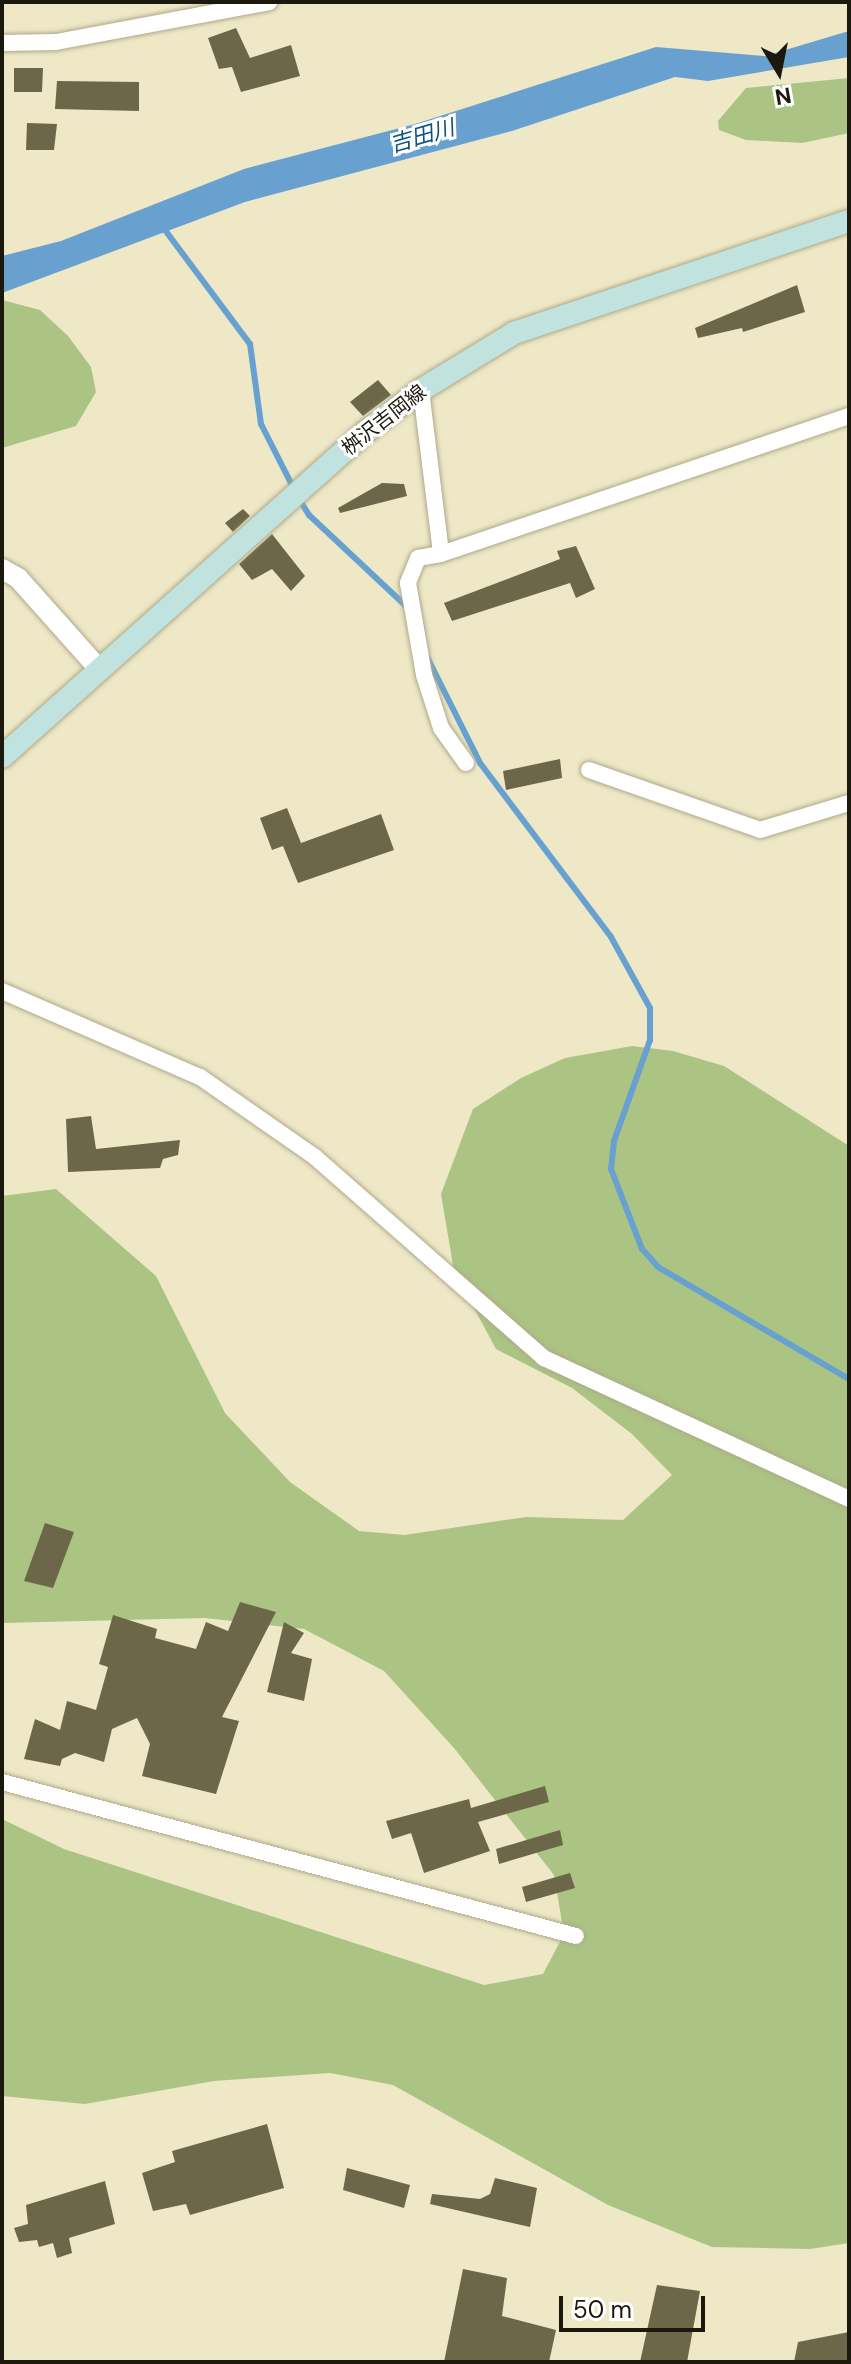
<!DOCTYPE html>
<html>
<head>
<meta charset="utf-8">
<style>
	body { margin:0 }
	#map { position:relative; width:851px; height:2364px; overflow:hidden; background:#eee8c7; font-family:"DM Sans","Noto Sans JP",sans-serif }
	div>[style] { position:absolute }
	[style*='--x'] { left:calc(var(--x)*1px); top:calc(var(--y)*1px); width:calc(var(--w)*1px); rotate:calc(var(--a)*1deg) }
	.forest>* { inset:0; background:#abc483 }
	.water>* { inset:0; background:#68a1d0 }
	.stream>* { height:6px; margin:-3px; padding:0 3px; transform-origin:3px; border-radius:3px; background:#68a1d0 }
	.building>* { inset:0; background:#6d674a }
	.roads { filter:drop-shadow(0 0 2px #afa98a) drop-shadow(0 0 2px #afa98a) }
	.minor>* { height:16px; margin:-8px; padding:0 8px; transform-origin:8px; border-radius:8px; background:#fff }
	.tertiary>* { height:20px; margin:-10px; padding:0 10px; transform-origin:10px; border-radius:10px; background:#fff }
	.secondary>* { height:22px; margin:-11px; padding:0 11px; transform-origin:11px; border-radius:11px; background:#c0e3e0 }
	span { translate:-50% -50%; white-space:nowrap; text-align:center; line-height:1.15; -webkit-text-stroke:6px #fff; paint-order:stroke }
	.street-label { font-size:20px; color:#1b190d }
	.water-label { font-size:22px; color:#115380; font-style:italic }
	.frame { position:absolute; inset:0; border:4px solid #1b190d; pointer-events:none }
	.north { position:absolute; left:739px; top:32px; width:80px; height:80px; -webkit-text-stroke:6px #fff; paint-order:stroke; rotate:170deg; font-size:22px; font-weight:700; line-height:32px; text-align:center; color:#1b190d }
	.north::after { content:''; display:block; margin:auto; width:28px; height:36px; background:#1b190d; clip-path:polygon(50% 0,100% 100%,50% 72%,0 100%) }
	.scale { position:absolute; left:559px; top:2296px; width:146px; height:36px; box-sizing:border-box; border:4px solid #1b190d; border-top:0; padding-left:10px; font-size:24px; line-height:28px; white-space:nowrap; color:#1b190d; -webkit-text-stroke:6px #fff; paint-order:stroke }
</style>
</head>
<body>
<div id="map">
	<div class="forest">
		<i style="clip-path:polygon(849px 78px,849px 133px,802px 143px,746px 140px,719px 130px,718px 121px,746px 88px)"></i>
		<i style="clip-path:polygon(2px 300px,40px 310px,68px 336px,91px 367px,96px 392px,76px 426px,2px 448px)"></i>
		<i style="clip-path:polygon(632px 1046px,673px 1051px,724px 1066px,849px 1146px,849px 2243px,810px 2249px,712px 2247px,608px 2205px,393px 2085px,330px 2073px,214px 2081px,85px 2104px,2px 2096px,2px 1819px,64px 1849px,484px 1985px,543px 1974px,564px 1934px,554px 1875px,454px 1748px,384px 1671px,304px 1629px,205px 1618px,2px 1623px,2px 1196px,56px 1189px,156px 1276px,225px 1413px,290px 1482px,359px 1531px,404px 1535px,526px 1517px,623px 1520px,672px 1475px,632px 1434px,572px 1388px,496px 1349px,454px 1271px,441px 1194px,473px 1109px,521px 1078px,565px 1058px)"></i>
	</div>
	<div class="water">
		<i style="clip-path:polygon(849px 31px,849px 57px,708px 81px,675px 77px,512px 131px,245px 202px,2px 293px,2px 256px,61px 241px,244px 169px,415px 124px,656px 47px,765px 56px)"></i>
	</div>
	<div class="stream">
		<i style="--x:162;--y:226;--w:147;--a:53.3"></i>
		<i style="--x:250;--y:344;--w:81;--a:82.2"></i>
		<i style="--x:261;--y:424;--w:73;--a:63.1"></i>
		<i style="--x:299;--y:499;--w:19;--a:58"></i>
		<i style="--x:309;--y:515;--w:133;--a:43.2"></i>
		<i style="--x:427;--y:657;--w:119;--a:63.4"></i>
		<i style="--x:480;--y:763;--w:218;--a:53"></i>
		<i style="--x:611;--y:937;--w:81;--a:61.2"></i>
		<i style="--x:650;--y:1008;--w:32;--a:90"></i>
		<i style="--x:650;--y:1040;--w:107;--a:109.6"></i>
		<i style="--x:614;--y:1141;--w:28;--a:96"></i>
		<i style="--x:611;--y:1169;--w:86;--a:68.8"></i>
		<i style="--x:642;--y:1249;--w:24;--a:48"></i>
		<i style="--x:658;--y:1267;--w:221;--a:30.4"></i>
	</div>
	<div class="building">
		<i style="clip-path:polygon(236px 28px,250px 58px,291px 45px,300px 76px,241px 92px,232px 67px,219px 69px,208px 38px)"></i>
		<i style="clip-path:polygon(14px 68px,43px 68px,42px 92px,14px 92px)"></i>
		<i style="clip-path:polygon(57px 81px,139px 82px,139px 111px,55px 109px)"></i>
		<i style="clip-path:polygon(27px 123px,57px 124px,54px 150px,26px 150px)"></i>
		<i style="clip-path:polygon(797px 285px,805px 312px,743px 332px,742px 328px,698px 338px,695px 328px)"></i>
		<i style="clip-path:polygon(378px 380px,391px 395px,363px 416px,350px 402px)"></i>
		<i style="clip-path:polygon(382px 483px,404px 484px,407px 496px,340px 513px,338px 508px)"></i>
		<i style="clip-path:polygon(243px 509px,250px 516px,233px 532px,225px 523px)"></i>
		<i style="clip-path:polygon(272px 534px,305px 576px,291px 591px,272px 569px,252px 580px,239px 564px)"></i>
		<i style="clip-path:polygon(576px 546px,595px 589px,576px 598px,570px 583px,452px 621px,444px 603px,560px 559px,557px 551px)"></i>
		<i style="clip-path:polygon(560px 759px,562px 778px,506px 790px,503px 771px)"></i>
		<i style="clip-path:polygon(287px 808px,301px 843px,381px 814px,394px 850px,298px 883px,283px 846px,272px 850px,260px 818px)"></i>
		<i style="clip-path:polygon(91px 1116px,96px 1149px,180px 1140px,178px 1155px,163px 1159px,160px 1168px,68px 1172px,66px 1119px)"></i>
		<i style="clip-path:polygon(45px 1523px,74px 1532px,53px 1588px,24px 1581px)"></i>
		<i style="clip-path:polygon(240px 1602px,276px 1612px,222px 1717px,239px 1721px,216px 1794px,142px 1776px,150px 1744px,137px 1718px,112px 1729px,104px 1762px,75px 1753px,62px 1759px,60px 1766px,24px 1759px,35px 1719px,60px 1730px,67px 1701px,96px 1710px,108px 1667px,99px 1664px,113px 1615px,157px 1629px,155px 1638px,196px 1649px,206px 1622px,228px 1631px)"></i>
		<i style="clip-path:polygon(284px 1622px,304px 1633px,291px 1653px,312px 1659px,304px 1701px,267px 1692px)"></i>
		<i style="clip-path:polygon(545px 1786px,549px 1802px,478px 1822px,490px 1851px,424px 1873px,411px 1833px,392px 1839px,386px 1821px,469px 1799px,471px 1808px)"></i>
		<i style="clip-path:polygon(560px 1830px,563px 1845px,499px 1864px,496px 1849px)"></i>
		<i style="clip-path:polygon(570px 1873px,575px 1888px,526px 1902px,522px 1887px)"></i>
		<i style="clip-path:polygon(267px 2124px,284px 2188px,190px 2215px,186px 2204px,153px 2211px,142px 2173px,175px 2162px,172px 2151px)"></i>
		<i style="clip-path:polygon(347px 2168px,410px 2185px,404px 2208px,343px 2190px)"></i>
		<i style="clip-path:polygon(495px 2178px,537px 2188px,530px 2227px,430px 2204px,432px 2194px,480px 2199px,490px 2194px)"></i>
		<i style="clip-path:polygon(105px 2181px,115px 2224px,69px 2238px,72px 2253px,57px 2258px,53px 2243px,39px 2247px,37px 2240px,19px 2242px,14px 2228px,28px 2224px,26px 2205px)"></i>
		<i style="clip-path:polygon(463px 2269px,507px 2278px,502px 2316px,556px 2330px,549px 2362px,444px 2362px)"></i>
		<i style="clip-path:polygon(657px 2285px,700px 2291px,687px 2362px,640px 2362px)"></i>
		<i style="clip-path:polygon(849px 2332px,849px 2362px,794px 2362px,798px 2342px)"></i>
	</div>
	<div class="roads">
		<div class="minor">
			<i style="--x:2;--y:43;--w:54;--a:-1.1"></i>
			<i style="--x:56;--y:42;--w:217;--a:-10.6"></i>
			<i style="--x:421;--y:390;--w:165;--a:83"></i>
			<i style="--x:441;--y:554;--w:431;--a:-18.7"></i>
			<i style="--x:441;--y:554;--w:23;--a:170"></i>
			<i style="--x:418;--y:558;--w:27;--a:112"></i>
			<i style="--x:408;--y:583;--w:93;--a:80.1"></i>
			<i style="--x:424;--y:675;--w:56;--a:72.2"></i>
			<i style="--x:441;--y:728;--w:43;--a:54.5"></i>
			<i style="--x:589;--y:770;--w:181;--a:19.3"></i>
			<i style="--x:760;--y:830;--w:93;--a:-16.9"></i>
			<i style="--x:2;--y:991;--w:216;--a:23.5"></i>
			<i style="--x:200;--y:1077;--w:140;--a:34.8"></i>
			<i style="--x:315;--y:1157;--w:305;--a:41.3"></i>
			<i style="--x:544;--y:1358;--w:336;--a:24.8"></i>
			<i style="--x:2;--y:1782;--w:594;--a:15.02"></i>
		</div>
		<div class="tertiary">
			<i style="--x:2;--y:569;--w:18;--a:29"></i>
			<i style="--x:18;--y:578;--w:123;--a:48.3"></i>
		</div>
		<div class="secondary">
			<i style="--x:2;--y:757;--w:486;--a:-41.8"></i>
			<i style="--x:364;--y:433;--w:71;--a:-37"></i>
			<i style="--x:421;--y:390;--w:109;--a:-31.5"></i>
			<i style="--x:514;--y:333;--w:353;--a:-18.5"></i>
		</div>
	</div>
	<div class="street-label">
		<span style="left:384px;top:420px;rotate:-38deg">桝沢吉岡線</span>
	</div>
	<div class="water-label">
		<span style="left:422px;top:136px;rotate:-16deg">吉田川</span>
	</div>
	<div class="frame"></div>
	<div class="north">N</div>
	<div class="scale">50 m</div>
</div>
</body>
</html>
